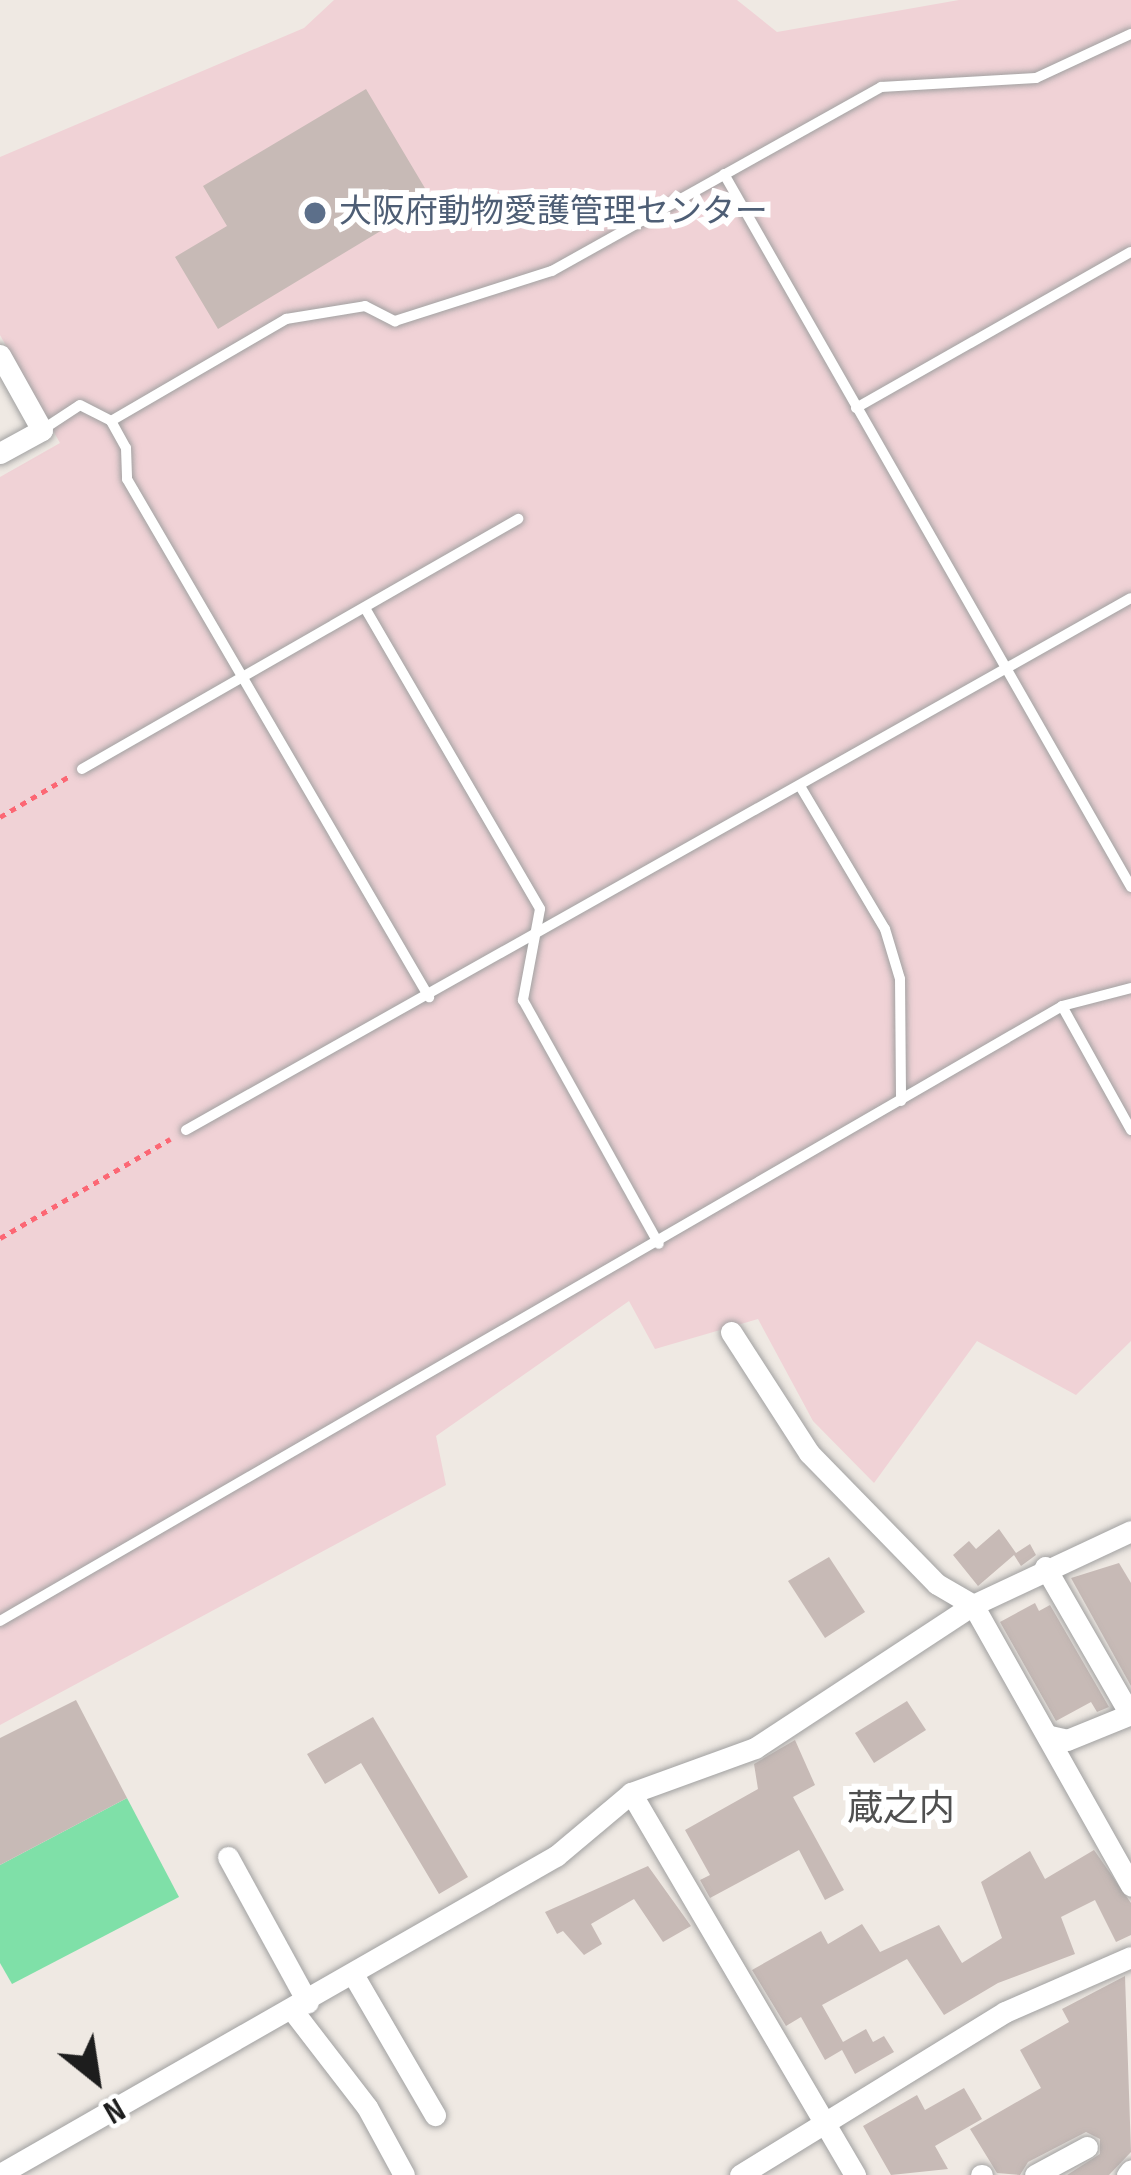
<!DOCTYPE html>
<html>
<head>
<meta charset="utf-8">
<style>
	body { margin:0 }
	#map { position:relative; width:1131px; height:2175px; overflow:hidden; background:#efe9e3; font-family:"Sofia Sans Condensed","Noto Sans JP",sans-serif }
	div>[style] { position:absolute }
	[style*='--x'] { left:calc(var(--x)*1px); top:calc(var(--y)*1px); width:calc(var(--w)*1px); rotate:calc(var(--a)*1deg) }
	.commercial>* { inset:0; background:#f0d2d6 }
	.pitch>* { inset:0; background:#7fe0a8 }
	.building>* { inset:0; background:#c7bab6 }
	.path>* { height:4.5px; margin-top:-2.25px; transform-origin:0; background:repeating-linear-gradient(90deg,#fc6774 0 6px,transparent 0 12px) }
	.roads { filter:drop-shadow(0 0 3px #a1a1a1) drop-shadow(0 0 3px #a1a1a1) }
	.service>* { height:10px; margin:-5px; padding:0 5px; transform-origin:5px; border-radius:5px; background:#fff }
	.minor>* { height:21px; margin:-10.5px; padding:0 10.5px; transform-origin:10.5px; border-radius:10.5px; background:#fff }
	.dots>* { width:33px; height:33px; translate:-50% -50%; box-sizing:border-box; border:6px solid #fff; border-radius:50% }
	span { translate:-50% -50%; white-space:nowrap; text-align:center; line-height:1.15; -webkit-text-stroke:12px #fff; paint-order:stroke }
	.service-label { font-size:33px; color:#4e5e75 }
	.left { translate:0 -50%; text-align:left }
	.neighbourhood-label { font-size:36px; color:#505050 }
	.north { position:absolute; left:36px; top:2019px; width:120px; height:120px; -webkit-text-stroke:9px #fff; paint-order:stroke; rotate:150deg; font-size:33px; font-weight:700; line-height:48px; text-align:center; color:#1d1d1d }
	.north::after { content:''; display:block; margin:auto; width:42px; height:54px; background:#1d1d1d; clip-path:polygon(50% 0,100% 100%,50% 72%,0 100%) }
</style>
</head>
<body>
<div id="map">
	<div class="commercial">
		<i style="clip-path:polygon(334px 0,737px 0,777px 32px,959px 0,1131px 0,1131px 1341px,1076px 1395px,977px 1341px,874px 1483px,813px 1421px,758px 1319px,655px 1349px,629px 1301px,436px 1436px,446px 1485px,0 1725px,0 477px,60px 443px,0 335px,0 157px,304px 28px)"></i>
	</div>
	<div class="pitch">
		<i style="clip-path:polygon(127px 1798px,179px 1897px,12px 1984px,0 1963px,0 1865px)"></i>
	</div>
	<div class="building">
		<i style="clip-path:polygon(366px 89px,432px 200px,218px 329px,175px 257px,227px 226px,203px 186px)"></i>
		<i style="clip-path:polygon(999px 1529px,1016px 1553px,1030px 1544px,1036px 1555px,1021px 1566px,1014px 1555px,978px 1586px,953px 1555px,969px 1541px,976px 1549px)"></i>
		<i style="clip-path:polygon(829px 1557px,865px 1612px,825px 1638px,788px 1581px)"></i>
		<i style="clip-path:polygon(1119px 1563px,1131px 1583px,1131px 1686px,1071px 1578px)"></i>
		<i style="clip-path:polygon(1035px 1603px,1039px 1611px,1050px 1605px,1109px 1707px,1097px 1712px,1091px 1702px,1056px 1721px,1000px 1622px)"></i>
		<i style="clip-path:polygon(76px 1700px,127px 1798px,0 1865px,0 1738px)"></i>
		<i style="clip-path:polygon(907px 1701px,926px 1730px,874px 1763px,855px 1733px)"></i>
		<i style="clip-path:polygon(373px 1717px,468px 1877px,439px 1894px,361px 1763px,325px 1784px,307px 1754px)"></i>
		<i style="clip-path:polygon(795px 1740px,815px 1785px,793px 1797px,844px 1890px,825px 1900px,799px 1850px,710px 1898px,700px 1880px,710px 1875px,685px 1830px,758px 1789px,754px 1764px)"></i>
		<i style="clip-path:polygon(1094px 1850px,1131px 1903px,1131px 1935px,1116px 1942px,1095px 1900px,1061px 1917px,1075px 1954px,998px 1983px,944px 2015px,907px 1959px,822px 2005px,843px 2042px,866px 2029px,873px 2042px,884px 2036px,894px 2052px,855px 2074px,842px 2050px,825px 2060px,801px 2017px,786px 2026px,752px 1970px,821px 1931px,828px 1944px,862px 1924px,880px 1952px,939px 1925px,962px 1963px,1002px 1938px,981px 1882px,1030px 1851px,1045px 1879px)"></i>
		<i style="clip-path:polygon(648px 1866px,691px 1926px,663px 1942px,634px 1899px,591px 1924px,602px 1944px,584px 1955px,563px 1931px,557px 1934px,545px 1912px)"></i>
		<i style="clip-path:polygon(1125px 1976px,1131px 2152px,1109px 2175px,1067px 2175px,1100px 2154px,1100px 2139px,1086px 2132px,1028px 2162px,1020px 2175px,997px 2173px,970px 2129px,1041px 2088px,1020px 2050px,1069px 2022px,1062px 2009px)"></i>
		<i style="clip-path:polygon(964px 2088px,982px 2119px,935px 2146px,948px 2169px,891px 2175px,863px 2126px,917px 2095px,925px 2110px)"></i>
	</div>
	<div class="path">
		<i style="--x:0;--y:817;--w:79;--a:-30.5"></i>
		<i style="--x:0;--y:1238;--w:197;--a:-30.2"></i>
	</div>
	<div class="roads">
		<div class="service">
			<i style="--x:724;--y:174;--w:821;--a:60.28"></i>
			<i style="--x:856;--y:408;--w:316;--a:-29.6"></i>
			<i style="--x:111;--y:421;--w:203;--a:-30.2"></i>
			<i style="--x:286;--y:319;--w:80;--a:-9.3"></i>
			<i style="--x:365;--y:306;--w:34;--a:27"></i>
			<i style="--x:395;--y:321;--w:165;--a:-17.7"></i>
			<i style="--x:552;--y:271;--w:377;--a:-29.2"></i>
			<i style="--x:881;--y:87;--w:155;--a:-3.3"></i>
			<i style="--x:1036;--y:78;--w:105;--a:-24.9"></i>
			<i style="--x:42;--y:430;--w:45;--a:-33.3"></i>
			<i style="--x:80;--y:405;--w:35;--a:27"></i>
			<i style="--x:111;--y:421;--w:31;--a:61"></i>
			<i style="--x:126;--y:448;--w:31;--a:88"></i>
			<i style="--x:127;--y:479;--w:600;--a:59.76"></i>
			<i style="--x:365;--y:608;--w:348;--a:59.8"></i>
			<i style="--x:540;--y:909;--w:93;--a:100.6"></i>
			<i style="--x:523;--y:1000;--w:279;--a:60.9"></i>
			<i style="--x:82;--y:769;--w:503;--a:-29.83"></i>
			<i style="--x:800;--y:786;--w:166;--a:59.3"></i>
			<i style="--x:885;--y:929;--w:52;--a:73.3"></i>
			<i style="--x:900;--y:979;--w:122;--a:89.5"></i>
			<i style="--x:1062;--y:1006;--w:142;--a:60.9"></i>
			<i style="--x:186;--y:1130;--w:1084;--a:-29.38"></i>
			<i style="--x:0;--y:1621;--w:1227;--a:-30.07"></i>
			<i style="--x:1062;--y:1006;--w:71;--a:-14.6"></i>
		</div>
		<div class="minor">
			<i style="--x:0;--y:355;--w:86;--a:60.8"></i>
			<i style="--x:42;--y:430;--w:48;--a:151.3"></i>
			<i style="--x:731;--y:1332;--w:144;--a:57.2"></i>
			<i style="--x:809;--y:1453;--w:183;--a:45.7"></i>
			<i style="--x:937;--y:1584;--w:42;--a:30.3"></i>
			<i style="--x:973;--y:1605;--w:322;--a:60.6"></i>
			<i style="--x:1045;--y:1567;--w:170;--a:60"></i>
			<i style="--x:1050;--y:1736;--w:17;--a:13"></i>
			<i style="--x:1067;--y:1740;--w:69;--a:-22.1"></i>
			<i style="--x:631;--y:1793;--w:443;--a:59.6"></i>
			<i style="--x:228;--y:1857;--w:166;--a:61.3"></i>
			<i style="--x:354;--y:1976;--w:161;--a:59.8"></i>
			<i style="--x:293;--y:2011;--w:121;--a:52.4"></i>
			<i style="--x:367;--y:2107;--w:77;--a:61.4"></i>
			<i style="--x:0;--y:2174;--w:641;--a:-29.77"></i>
			<i style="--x:556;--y:1856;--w:98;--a:-40"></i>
			<i style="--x:631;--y:1793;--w:132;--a:-19.9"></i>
			<i style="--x:755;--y:1748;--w:261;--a:-33.3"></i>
			<i style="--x:973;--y:1605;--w:174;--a:-25.1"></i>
			<i style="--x:740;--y:2175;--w:311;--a:-31.6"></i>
			<i style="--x:1005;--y:2012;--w:137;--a:-23.6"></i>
			<i style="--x:981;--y:2175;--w:1;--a:0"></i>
			<i style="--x:1035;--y:2175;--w:59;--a:-28.3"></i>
			<i style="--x:1127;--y:2175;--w:6;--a:-51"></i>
		</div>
	</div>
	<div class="dots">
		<i style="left:315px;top:213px;background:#5c6f8a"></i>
	</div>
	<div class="service-label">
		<span class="left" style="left:339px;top:213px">大阪府動物愛護管理センター</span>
	</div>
	<div class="neighbourhood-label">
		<span style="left:901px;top:1810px">蔵之内</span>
	</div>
	<div class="north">N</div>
</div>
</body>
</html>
